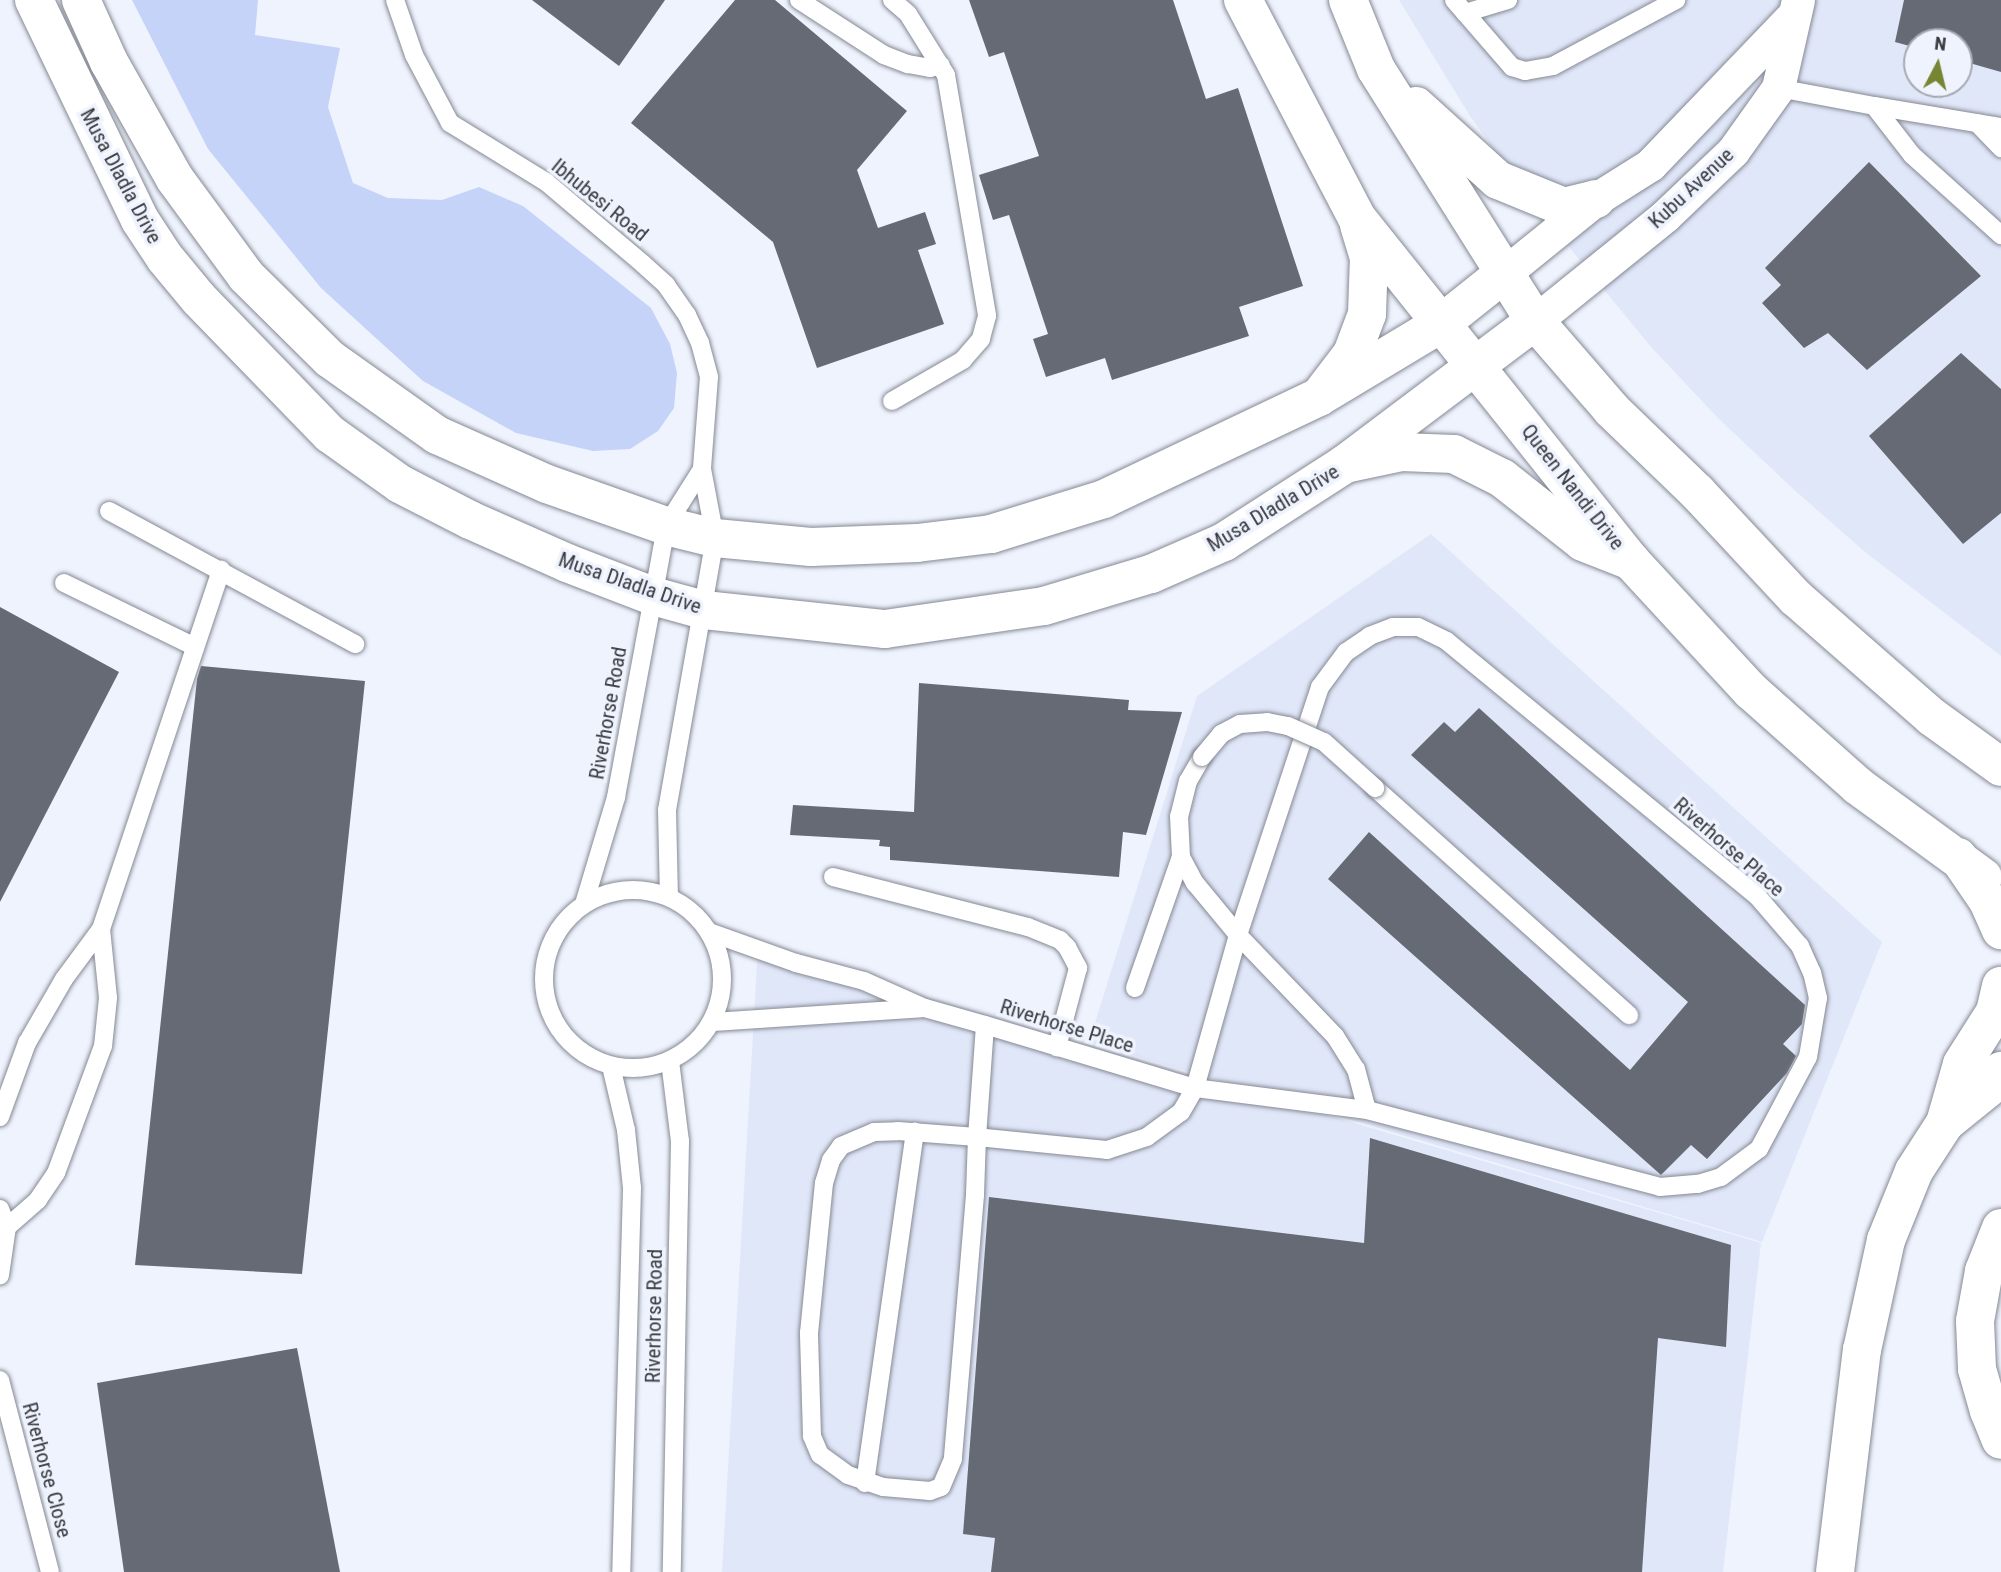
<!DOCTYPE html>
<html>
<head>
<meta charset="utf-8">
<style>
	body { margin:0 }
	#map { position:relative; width:2001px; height:1572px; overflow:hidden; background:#eef3fe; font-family:"Roboto Condensed",sans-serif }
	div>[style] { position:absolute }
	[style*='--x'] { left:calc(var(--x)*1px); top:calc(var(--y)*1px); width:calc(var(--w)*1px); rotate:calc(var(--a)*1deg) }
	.built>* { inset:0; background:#e0e7f9 }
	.green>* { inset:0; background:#c5d3f8 }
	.building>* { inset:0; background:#666a74 }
	.roads { filter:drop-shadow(0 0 2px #858993) drop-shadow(0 0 2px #858993) }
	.service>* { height:18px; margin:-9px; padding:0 9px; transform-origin:9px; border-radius:9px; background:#fff }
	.service>.ring { margin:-9px; padding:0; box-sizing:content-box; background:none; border:18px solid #fff; border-radius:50% }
	.minor>* { height:33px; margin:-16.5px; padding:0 16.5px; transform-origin:16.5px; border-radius:16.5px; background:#fff }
	.tertiary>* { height:38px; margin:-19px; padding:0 19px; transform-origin:19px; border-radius:19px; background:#fff }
	.secondary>* { height:38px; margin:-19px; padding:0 19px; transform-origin:19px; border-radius:19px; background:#fff }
	.motorway>* { height:38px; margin:-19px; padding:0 19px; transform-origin:19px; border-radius:19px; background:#fff }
	.bridges { filter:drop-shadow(0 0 2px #858993) drop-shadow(0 0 2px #858993) }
	.service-bridge>* { height:18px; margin:-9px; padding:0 9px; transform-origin:9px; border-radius:9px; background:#fff }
	span { translate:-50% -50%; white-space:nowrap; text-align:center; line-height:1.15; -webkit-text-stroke:7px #eef3fe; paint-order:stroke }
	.street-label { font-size:21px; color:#3a3b40 }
	.north { position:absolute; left:1903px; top:28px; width:70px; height:70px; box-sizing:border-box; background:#eef3fe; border:2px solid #a6a9b2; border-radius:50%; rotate:7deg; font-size:19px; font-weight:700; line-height:28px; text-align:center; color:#3a3b40 }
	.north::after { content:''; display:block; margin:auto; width:24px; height:32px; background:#778533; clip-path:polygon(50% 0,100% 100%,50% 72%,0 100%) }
</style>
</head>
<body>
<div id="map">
	<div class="built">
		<i style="clip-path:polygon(evenodd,1399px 0,2001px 0,2001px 656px,1865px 552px,1791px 487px,1719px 419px,1652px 348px,1527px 196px,1470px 116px,1399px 0,1917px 42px,1959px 42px,1959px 84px,1917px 84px,1917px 42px)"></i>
		<i style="clip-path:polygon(1431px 534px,1882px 942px,1762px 1242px,1089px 1042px,1197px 696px)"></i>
		<i style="clip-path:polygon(758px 947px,1761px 1243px,1723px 1572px,722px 1572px)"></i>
	</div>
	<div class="green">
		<i style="clip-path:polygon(132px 0,258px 0,255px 35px,340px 48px,328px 107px,353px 183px,388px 198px,442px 200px,479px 187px,523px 206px,651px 308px,670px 344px,677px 373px,674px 408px,658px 431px,630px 449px,593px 451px,516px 433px,423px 381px,321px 288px,208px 149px)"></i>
	</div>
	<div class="building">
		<i style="clip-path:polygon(532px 0,665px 0,619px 66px)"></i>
		<i style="clip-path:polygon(735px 0,775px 0,907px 111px,857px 170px,878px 228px,925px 212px,936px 244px,918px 250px,944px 324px,817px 368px,773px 242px,631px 123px)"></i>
		<i style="clip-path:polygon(969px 0,1173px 0,1206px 99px,1238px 88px,1303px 286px,1239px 307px,1249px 336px,1112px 380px,1105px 358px,1046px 377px,1033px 339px,1048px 334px,1009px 215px,993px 220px,979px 175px,1039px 156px,1004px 52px,989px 57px)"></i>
		<i style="clip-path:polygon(1904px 0,2001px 0,2001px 72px,1959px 60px,1959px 42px,1917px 42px,1917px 48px,1895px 42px)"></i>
		<i style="clip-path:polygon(1869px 162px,1981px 276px,1867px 370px,1828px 333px,1804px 348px,1762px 303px,1781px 285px,1765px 268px)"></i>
		<i style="clip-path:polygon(1961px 353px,2001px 389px,2001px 513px,1963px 544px,1869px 436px)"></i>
		<i style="clip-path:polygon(0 607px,119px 672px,0 902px)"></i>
		<i style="clip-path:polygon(201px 666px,365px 681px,302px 1274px,135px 1265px,197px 679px)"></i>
		<i style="clip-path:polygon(919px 683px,1129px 700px,1128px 710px,1182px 712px,1146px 835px,1123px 832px,1119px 877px,890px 860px,890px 847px,879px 846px,880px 840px,790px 835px,793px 805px,914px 812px)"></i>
		<i style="clip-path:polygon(1479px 708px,1805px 1005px,1802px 1024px,1783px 1044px,1796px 1056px,1787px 1073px,1707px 1159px,1691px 1145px,1661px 1175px,1328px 879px,1369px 832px,1630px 1070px,1688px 1002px,1411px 755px,1444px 722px,1455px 732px)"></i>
		<i style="clip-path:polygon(1370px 1138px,1731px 1245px,1726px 1347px,1658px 1338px,1642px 1572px,991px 1572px,995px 1538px,963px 1534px,989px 1197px,1364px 1243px)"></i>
		<i style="clip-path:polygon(297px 1348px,340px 1572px,124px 1572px,97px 1383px)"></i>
	</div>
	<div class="roads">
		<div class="service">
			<i style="--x:395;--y:0;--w:58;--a:70.9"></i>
			<i style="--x:414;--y:55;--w:77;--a:62.1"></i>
			<i style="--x:450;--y:123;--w:113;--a:31.6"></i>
			<i style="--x:546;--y:182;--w:127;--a:40.2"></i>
			<i style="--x:643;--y:264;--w:31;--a:42"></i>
			<i style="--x:666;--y:285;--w:37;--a:55"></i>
			<i style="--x:687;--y:315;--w:31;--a:65"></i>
			<i style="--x:700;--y:343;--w:35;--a:75"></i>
			<i style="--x:709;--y:377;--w:92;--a:94.4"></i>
			<i style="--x:702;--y:469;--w:70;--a:79.3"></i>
			<i style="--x:715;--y:538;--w:276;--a:100"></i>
			<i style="--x:667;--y:810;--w:87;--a:88.7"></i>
			<i style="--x:799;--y:0;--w:101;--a:32.9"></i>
			<i style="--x:884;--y:55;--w:26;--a:21"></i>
			<i style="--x:908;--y:64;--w:22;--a:10"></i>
			<i style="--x:930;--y:68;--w:11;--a:-15"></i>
			<i style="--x:892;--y:0;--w:21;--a:41"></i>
			<i style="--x:908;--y:14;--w:72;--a:58.1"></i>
			<i style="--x:946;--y:75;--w:244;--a:80.3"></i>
			<i style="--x:987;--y:316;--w:24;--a:105"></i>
			<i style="--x:981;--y:339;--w:28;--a:131"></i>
			<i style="--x:963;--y:360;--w:82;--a:150"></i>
			<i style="--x:1454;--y:0;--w:89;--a:49.1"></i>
			<i style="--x:1512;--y:67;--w:14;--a:17"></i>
			<i style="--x:1525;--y:71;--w:28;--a:-10"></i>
			<i style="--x:1553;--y:66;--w:140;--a:-28.2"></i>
			<i style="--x:1465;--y:13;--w:45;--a:-16.8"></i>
			<i style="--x:1778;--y:88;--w:98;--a:10.6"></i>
			<i style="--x:1874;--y:106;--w:62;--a:52.2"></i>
			<i style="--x:1912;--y:155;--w:120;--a:42"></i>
			<i style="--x:1874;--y:106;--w:129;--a:9.4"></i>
			<i style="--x:1977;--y:123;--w:35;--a:46"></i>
			<i style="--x:109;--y:511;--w:280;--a:28.4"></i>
			<i style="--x:64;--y:583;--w:146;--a:26"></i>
			<i style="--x:1202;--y:757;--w:28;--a:120"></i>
			<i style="--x:1188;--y:781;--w:36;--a:104"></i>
			<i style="--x:1179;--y:816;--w:41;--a:87.2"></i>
			<i style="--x:1181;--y:857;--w:30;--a:62"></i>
			<i style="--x:1195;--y:883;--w:67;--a:50.4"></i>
			<i style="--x:1238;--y:935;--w:140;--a:46.2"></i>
			<i style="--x:1335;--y:1036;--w:39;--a:58"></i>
			<i style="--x:1356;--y:1069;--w:42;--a:75"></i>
			<i style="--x:1375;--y:788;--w:341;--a:41.8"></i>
			<i style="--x:833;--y:877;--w:201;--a:14.4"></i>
			<i style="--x:1028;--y:927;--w:35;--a:22"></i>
			<i style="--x:1060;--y:940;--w:10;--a:45"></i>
			<i style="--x:1067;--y:947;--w:24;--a:62"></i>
			<i style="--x:1078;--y:968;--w:82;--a:104.9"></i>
			<i class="ring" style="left:544px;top:890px;width:160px;height:160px"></i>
			<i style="--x:584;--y:904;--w:112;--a:-73.3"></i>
			<i style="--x:616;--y:797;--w:276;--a:-79.5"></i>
			<i style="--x:666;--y:526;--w:67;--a:-57.7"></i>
			<i style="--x:101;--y:929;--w:379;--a:-71.5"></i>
			<i style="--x:709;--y:932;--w:92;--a:19.6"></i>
			<i style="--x:796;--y:963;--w:70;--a:14.8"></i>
			<i style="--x:864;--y:981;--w:67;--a:23.9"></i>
			<i style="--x:925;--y:1008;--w:62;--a:15.8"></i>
			<i style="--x:985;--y:1025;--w:219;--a:16.7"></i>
			<i style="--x:1195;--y:1088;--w:173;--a:7.3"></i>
			<i style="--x:1367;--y:1110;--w:303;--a:14.7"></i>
			<i style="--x:1660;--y:1187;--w:38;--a:-5"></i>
			<i style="--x:1698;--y:1184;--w:24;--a:-17"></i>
			<i style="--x:1721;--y:1177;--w:47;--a:-36.4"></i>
			<i style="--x:1759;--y:1149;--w:104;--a:-62"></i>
			<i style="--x:1808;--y:1057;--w:60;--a:-80.4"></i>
			<i style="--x:1818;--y:998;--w:26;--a:-103"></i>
			<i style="--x:1812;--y:973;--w:30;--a:-114"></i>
			<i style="--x:1800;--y:946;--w:66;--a:-130.7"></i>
			<i style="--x:1757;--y:896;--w:401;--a:-140.6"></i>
			<i style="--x:1447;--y:641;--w:32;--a:-154"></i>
			<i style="--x:1418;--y:627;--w:25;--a:180"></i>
			<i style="--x:1393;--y:627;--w:25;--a:159"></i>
			<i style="--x:1370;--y:636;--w:29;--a:146"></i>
			<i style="--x:1346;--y:652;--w:44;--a:126.6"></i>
			<i style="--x:1320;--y:687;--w:261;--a:108.3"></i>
			<i style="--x:1238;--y:935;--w:159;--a:105.7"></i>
			<i style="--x:1195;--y:1088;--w:28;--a:120"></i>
			<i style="--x:1181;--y:1112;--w:42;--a:143.7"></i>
			<i style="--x:1147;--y:1137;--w:42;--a:162"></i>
			<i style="--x:1107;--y:1150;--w:131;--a:-174.3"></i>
			<i style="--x:977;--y:1137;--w:112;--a:-85.9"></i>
			<i style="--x:1135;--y:988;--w:139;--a:-70.7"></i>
			<i style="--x:713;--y:1022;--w:209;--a:-3.8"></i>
			<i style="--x:670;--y:1061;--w:81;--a:82.9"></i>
			<i style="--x:680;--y:1141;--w:431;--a:91.1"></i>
			<i style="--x:611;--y:1066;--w:66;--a:76.8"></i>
			<i style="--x:626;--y:1130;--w:58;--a:84.1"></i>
			<i style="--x:632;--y:1188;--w:384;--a:91.6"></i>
			<i style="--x:0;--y:1117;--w:79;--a:-70"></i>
			<i style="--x:27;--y:1043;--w:74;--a:-60"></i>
			<i style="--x:64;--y:979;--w:62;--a:-53.5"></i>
			<i style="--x:101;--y:929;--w:69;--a:84.2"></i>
			<i style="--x:108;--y:998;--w:48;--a:95.9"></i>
			<i style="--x:103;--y:1046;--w:135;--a:110.3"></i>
			<i style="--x:56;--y:1173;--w:32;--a:124"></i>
			<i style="--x:38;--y:1200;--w:41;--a:138.9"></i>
			<i style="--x:898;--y:1131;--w:79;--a:4.3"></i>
			<i style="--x:977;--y:1137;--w:58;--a:92"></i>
			<i style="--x:975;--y:1195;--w:265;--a:94.8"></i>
			<i style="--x:953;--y:1459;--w:30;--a:113"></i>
			<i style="--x:941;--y:1487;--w:12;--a:160"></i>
			<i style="--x:930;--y:1491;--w:47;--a:-175.1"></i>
			<i style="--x:883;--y:1487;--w:37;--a:-161"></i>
			<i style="--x:848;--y:1475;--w:34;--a:-144"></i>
			<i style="--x:820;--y:1455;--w:21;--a:-113"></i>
			<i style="--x:812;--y:1436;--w:103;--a:-91.7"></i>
			<i style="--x:809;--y:1333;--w:151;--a:-84.3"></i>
			<i style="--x:824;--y:1183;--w:24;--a:-73"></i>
			<i style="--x:831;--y:1160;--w:17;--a:-54"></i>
			<i style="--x:841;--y:1146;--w:36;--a:-23"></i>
			<i style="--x:874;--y:1132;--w:24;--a:-2"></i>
			<i style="--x:0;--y:1209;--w:19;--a:69"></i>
			<i style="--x:7;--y:1227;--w:49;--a:98.3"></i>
			<i style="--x:0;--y:1380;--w:198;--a:75.4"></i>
			<i style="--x:865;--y:1483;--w:355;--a:-81.9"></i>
		</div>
		<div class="minor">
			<i style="--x:1506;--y:272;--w:116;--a:-39"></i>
			<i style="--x:1596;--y:199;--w:64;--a:-32.2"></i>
			<i style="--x:1650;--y:165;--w:205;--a:-46.2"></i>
			<i style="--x:1535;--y:321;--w:167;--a:-38.9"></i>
			<i style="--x:1665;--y:216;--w:94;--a:-43.7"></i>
			<i style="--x:1733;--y:151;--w:77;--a:-54.5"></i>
			<i style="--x:1778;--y:88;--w:90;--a:-77.2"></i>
		</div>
		<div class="tertiary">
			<i style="--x:34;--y:0;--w:244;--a:64.3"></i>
			<i style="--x:140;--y:220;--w:45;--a:56.7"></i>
			<i style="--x:165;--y:258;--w:53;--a:50.3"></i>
			<i style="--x:199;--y:299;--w:188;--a:45.9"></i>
			<i style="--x:330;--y:434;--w:86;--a:35.5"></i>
			<i style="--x:400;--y:484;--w:79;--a:27.2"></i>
			<i style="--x:470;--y:520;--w:106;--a:23.9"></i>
			<i style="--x:567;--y:563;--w:92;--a:21"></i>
			<i style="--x:653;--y:596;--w:53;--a:15.4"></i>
			<i style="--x:704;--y:610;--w:182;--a:6"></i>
			<i style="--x:885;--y:629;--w:161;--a:-8.2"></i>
			<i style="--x:1044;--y:606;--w:112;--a:-16.7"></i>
			<i style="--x:1151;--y:574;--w:80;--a:-23.7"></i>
			<i style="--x:1224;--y:542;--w:144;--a:-32.8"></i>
			<i style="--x:1345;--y:464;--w:238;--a:-37"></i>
			<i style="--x:81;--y:0;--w:68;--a:65.7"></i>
			<i style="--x:109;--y:62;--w:134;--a:60.6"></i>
			<i style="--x:175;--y:179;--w:120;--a:53.8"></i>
			<i style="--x:246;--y:276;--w:118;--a:44.7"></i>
			<i style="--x:330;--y:359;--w:131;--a:35.4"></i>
			<i style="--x:437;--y:435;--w:120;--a:24"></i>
			<i style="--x:547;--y:484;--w:126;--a:19.4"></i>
			<i style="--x:666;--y:526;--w:50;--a:13.8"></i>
			<i style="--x:715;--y:538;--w:96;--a:5.4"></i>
			<i style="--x:811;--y:547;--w:106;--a:-2.2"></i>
			<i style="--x:917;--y:543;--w:75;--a:-6.9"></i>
			<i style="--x:991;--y:534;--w:118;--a:-17.2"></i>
			<i style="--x:1104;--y:499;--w:238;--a:-25.4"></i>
			<i style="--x:1319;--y:397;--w:144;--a:-31"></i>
			<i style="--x:1442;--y:323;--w:82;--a:-38.6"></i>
		</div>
		<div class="secondary">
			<i style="--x:1243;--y:0;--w:246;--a:62.4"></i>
			<i style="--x:1357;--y:218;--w:439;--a:51.4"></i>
			<i style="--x:1631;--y:561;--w:177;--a:47.3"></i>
			<i style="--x:1751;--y:691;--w:143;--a:41.6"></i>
			<i style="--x:1858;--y:786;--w:155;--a:36.1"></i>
			<i style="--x:1348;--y:0;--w:74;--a:67.9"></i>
			<i style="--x:1376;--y:69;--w:298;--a:57.8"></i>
			<i style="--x:1535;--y:321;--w:118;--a:49.1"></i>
			<i style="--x:1612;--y:410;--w:118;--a:44"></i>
			<i style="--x:1697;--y:492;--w:145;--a:47"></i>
			<i style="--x:1796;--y:598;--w:181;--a:41.2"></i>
			<i style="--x:1932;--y:717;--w:85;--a:35.9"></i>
			<i style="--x:1416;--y:106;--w:110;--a:42.1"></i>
			<i style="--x:1498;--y:180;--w:71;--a:22.2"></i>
			<i style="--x:1564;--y:207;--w:33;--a:-14"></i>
			<i style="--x:1319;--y:397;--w:54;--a:-52.5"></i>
			<i style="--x:1352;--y:354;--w:43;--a:-69.4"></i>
			<i style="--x:1367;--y:314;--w:56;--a:-88"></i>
			<i style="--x:1369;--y:258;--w:34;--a:-107"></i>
			<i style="--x:1345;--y:464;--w:57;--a:-12.1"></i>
			<i style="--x:1401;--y:452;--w:53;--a:2.2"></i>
			<i style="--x:1454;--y:454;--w:54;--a:26.6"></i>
			<i style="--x:1502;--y:478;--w:103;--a:38.3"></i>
			<i style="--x:1583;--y:542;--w:52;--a:21.6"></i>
		</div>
		<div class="motorway">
			<i style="--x:1958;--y:857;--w:53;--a:55.7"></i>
			<i style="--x:1988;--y:901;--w:32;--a:66"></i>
			<i style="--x:1945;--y:1123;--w:54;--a:-39"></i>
			<i style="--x:1987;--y:1089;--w:23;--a:-52"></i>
			<i style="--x:2001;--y:1228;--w:46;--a:111.6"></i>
			<i style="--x:1984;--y:1271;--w:51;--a:100.2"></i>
			<i style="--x:1975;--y:1321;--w:48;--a:87.6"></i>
			<i style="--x:1977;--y:1369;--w:44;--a:74.1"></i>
			<i style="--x:1989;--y:1411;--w:31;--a:68"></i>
			<i style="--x:1835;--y:1572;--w:224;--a:-83.1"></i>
			<i style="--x:1862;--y:1350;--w:113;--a:-77.7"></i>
			<i style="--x:1886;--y:1240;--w:74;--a:-67.9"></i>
			<i style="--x:1914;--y:1171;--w:57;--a:-57.1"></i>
			<i style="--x:1945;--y:1123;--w:61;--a:-73.9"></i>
			<i style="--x:1962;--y:1064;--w:62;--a:-57.6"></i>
			<i style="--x:1995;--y:1012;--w:27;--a:-77"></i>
		</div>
	</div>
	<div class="bridges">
		<div class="service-bridge">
			<i style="--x:1202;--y:757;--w:30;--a:-50"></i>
			<i style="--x:1221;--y:734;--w:21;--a:-28"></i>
			<i style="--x:1240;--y:724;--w:27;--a:-4"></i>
			<i style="--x:1267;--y:722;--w:21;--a:11"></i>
			<i style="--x:1288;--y:726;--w:39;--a:24"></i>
			<i style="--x:1324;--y:742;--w:69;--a:42"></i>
		</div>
	</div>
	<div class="street-label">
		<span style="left:121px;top:176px;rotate:62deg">Musa Dladla Drive</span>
		<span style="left:1691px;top:188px;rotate:-43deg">Kubu Avenue</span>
		<span style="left:600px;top:200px;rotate:39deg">Ibhubesi Road</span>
		<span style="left:1573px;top:487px;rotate:52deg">Queen Nandi Drive</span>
		<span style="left:1273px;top:508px;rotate:-31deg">Musa Dladla Drive</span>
		<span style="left:630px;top:583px;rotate:19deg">Musa Dladla Drive</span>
		<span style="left:608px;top:713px;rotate:-80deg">Riverhorse Road</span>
		<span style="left:1729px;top:847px;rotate:41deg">Riverhorse Place</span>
		<span style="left:1067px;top:1026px;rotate:17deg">Riverhorse Place</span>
		<span style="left:654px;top:1316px;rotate:-89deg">Riverhorse Road</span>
		<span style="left:47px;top:1470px;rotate:75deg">Riverhorse Close</span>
	</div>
	<div class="north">N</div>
</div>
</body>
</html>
